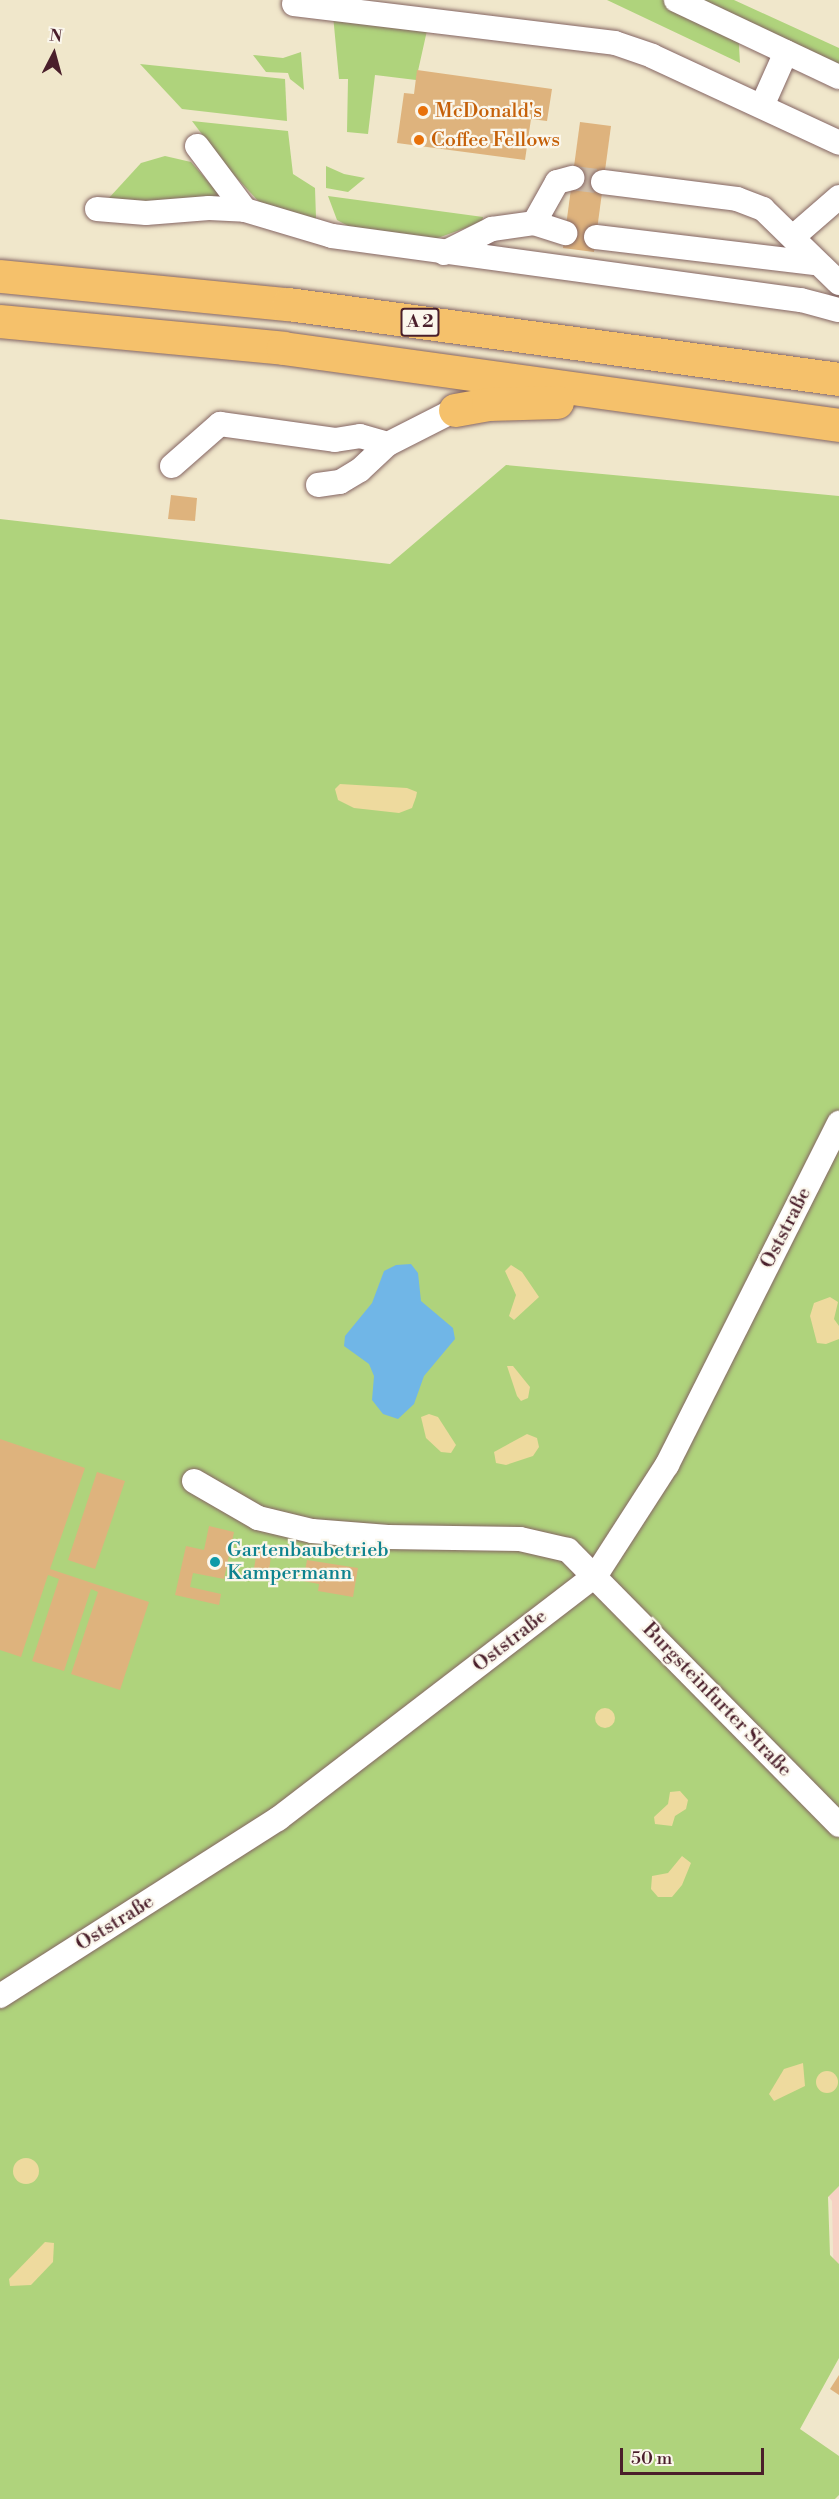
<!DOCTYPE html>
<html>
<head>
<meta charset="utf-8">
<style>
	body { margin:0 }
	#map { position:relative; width:839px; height:2499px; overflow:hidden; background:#f0e7cb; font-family:"Libre Bodoni",serif }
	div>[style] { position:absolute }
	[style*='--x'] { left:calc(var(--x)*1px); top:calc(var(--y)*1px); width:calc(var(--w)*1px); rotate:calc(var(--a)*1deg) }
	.built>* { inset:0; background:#f6d2c4 }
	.green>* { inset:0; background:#afd37c }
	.sand>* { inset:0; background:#eeda9e }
	.round { border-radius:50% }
	.water>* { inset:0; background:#70b6e7 }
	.building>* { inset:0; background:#deb37d }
	.minor-tunnel>* { height:24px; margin-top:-12px; transform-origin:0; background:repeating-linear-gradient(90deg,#cfbfab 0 24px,transparent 0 36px) }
	.roads { filter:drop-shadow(0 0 2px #846563) drop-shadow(0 0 2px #846563) }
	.minor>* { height:24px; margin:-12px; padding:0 12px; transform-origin:12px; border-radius:12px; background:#fff }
	.highway>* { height:33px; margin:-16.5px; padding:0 16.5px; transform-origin:16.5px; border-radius:16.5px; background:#f5c16b }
	.dots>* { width:16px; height:16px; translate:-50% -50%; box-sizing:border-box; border:3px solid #fbf7ec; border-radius:50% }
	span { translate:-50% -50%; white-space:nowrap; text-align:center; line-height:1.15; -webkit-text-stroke:4.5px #fbf7ec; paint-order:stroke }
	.shield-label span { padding:2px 4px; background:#fbf7ec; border:2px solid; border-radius:4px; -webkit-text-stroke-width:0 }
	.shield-label { font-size:18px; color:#4a1f2b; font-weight:700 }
	.food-label { font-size:20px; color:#c56008 }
	.left { translate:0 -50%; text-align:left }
	.street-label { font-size:20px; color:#4a1f2b }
	.culture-label { font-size:20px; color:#0d838f }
	.north { position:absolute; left:24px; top:24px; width:60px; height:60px; -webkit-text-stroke:4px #fbf7ec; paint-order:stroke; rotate:6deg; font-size:16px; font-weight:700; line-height:24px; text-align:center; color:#4a1f2b }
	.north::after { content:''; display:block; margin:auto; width:21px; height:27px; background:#4a1f2b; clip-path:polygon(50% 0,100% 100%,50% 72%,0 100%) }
	.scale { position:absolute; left:620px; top:2448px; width:144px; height:27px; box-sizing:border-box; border:3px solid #4a1f2b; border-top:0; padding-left:8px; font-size:18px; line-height:21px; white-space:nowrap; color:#4a1f2b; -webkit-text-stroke:4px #fbf7ec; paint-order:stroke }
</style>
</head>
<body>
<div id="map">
	<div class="built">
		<i style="clip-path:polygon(839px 2186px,839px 2324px,834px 2296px,832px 2201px,828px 2196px)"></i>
	</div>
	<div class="green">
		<i style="clip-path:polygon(607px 0,734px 0,839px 48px,839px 75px,738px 30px,740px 63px)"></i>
		<i style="clip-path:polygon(333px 15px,428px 26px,416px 80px,375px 75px,368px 134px,347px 132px,348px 79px,339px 79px)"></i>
		<i style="clip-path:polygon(301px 52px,304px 90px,290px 79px,288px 73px,266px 72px,253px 55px,283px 58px)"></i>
		<i style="clip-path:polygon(140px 64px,285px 79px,287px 121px,182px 109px)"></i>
		<i style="clip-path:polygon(192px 121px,288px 131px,293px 174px,315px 188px,316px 218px,313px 221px,263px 206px,203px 142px,204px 137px)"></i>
		<i style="clip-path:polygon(165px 156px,191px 162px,221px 196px,174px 204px,108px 199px,141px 163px)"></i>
		<i style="clip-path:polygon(326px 166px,344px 174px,365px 178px,348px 192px,326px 188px)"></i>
		<i style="clip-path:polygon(328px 196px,483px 217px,482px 222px,435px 239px,350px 227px,337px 220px)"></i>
		<i style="clip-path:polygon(506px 465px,839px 496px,839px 2186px,828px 2197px,830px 2255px,839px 2264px,839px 2358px,800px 2429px,839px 2456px,839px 2495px,835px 2499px,0 2499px,0 519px,390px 564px)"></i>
	</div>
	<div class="sand">
		<i style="clip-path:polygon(340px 784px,407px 788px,417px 792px,416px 797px,412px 808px,399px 813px,354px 808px,338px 800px,335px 789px)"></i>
		<i style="clip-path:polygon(511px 1265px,522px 1272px,539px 1297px,514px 1320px,509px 1316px,516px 1295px,505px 1271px)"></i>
		<i style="clip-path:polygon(830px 1297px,838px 1302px,834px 1319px,839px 1326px,839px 1339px,826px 1344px,817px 1343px,810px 1316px,814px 1303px)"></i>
		<i style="clip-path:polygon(507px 1366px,513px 1366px,530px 1387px,528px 1398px,521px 1401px,517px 1396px)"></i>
		<i style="clip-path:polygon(429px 1414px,438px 1417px,456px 1445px,451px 1453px,441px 1452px,426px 1438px,421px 1417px)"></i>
		<i style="clip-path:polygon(527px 1434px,537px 1438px,539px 1447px,533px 1456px,506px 1465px,496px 1463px,494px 1452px)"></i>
		<i class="round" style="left:595px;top:1708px;width:20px;height:20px"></i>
		<i style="clip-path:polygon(680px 1791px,688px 1800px,686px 1809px,675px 1816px,672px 1826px,655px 1824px,654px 1817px,668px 1804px,670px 1792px)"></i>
		<i style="clip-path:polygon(682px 1856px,691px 1863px,682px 1885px,672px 1897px,658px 1897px,651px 1889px,652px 1876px,668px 1873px)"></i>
		<i style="clip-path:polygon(803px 2063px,805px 2086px,774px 2101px,769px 2094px,784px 2069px)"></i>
		<i class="round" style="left:816px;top:2071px;width:22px;height:22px"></i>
		<i class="round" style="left:13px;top:2158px;width:26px;height:26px"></i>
		<i style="clip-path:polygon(45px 2242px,54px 2243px,53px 2262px,31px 2285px,10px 2286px,9px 2279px)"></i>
	</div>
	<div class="water">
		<i style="clip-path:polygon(411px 1264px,418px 1273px,421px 1301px,453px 1328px,455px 1339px,424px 1376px,414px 1404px,398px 1419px,383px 1414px,372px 1400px,374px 1376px,369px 1364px,344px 1346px,345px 1336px,372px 1303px,384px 1271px,396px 1265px)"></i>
	</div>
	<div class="building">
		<i style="clip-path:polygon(417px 70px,552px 89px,547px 121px,531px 119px,525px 160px,397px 143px,404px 93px,414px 94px)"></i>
		<i style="clip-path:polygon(580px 122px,611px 126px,594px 252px,563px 248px)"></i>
		<i style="clip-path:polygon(171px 495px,197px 498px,195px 521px,168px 519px)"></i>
		<i style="clip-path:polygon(0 1439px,85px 1468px,50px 1569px,149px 1602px,120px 1690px,71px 1674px,98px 1592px,91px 1589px,64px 1671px,32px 1661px,59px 1579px,48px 1575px,21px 1657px,0 1650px)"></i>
		<i style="clip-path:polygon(97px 1472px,125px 1481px,95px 1569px,68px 1560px)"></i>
		<i style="clip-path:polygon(209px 1526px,234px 1532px,224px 1579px,193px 1573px,190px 1587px,221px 1594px,219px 1605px,175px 1595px,186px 1546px,204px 1550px)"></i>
		<i style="clip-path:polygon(258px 1546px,272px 1548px,269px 1571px,254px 1568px)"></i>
		<i style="clip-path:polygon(307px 1560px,358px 1568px,353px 1597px,318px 1591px,319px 1584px,303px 1581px)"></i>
		<i style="clip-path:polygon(839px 2375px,839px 2395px,830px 2389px)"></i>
	</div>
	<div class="minor-tunnel">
		<i style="--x:572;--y:178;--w:31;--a:7"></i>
	</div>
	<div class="roads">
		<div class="minor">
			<i style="--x:676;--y:0;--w:180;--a:25.3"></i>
			<i style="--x:294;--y:4;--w:323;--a:6.9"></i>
			<i style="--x:615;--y:43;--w:39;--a:19"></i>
			<i style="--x:652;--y:56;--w:206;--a:24.9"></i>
			<i style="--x:762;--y:106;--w:59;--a:-66"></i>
			<i style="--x:197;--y:146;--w:80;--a:53.1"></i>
			<i style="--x:603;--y:182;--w:135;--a:7.2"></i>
			<i style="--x:737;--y:199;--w:28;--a:21"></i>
			<i style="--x:763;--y:209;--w:106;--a:44.2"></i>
			<i style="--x:97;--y:209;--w:49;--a:4.7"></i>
			<i style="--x:146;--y:213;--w:63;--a:-4.5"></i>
			<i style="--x:209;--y:208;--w:36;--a:3"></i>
			<i style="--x:245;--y:210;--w:91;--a:16.6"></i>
			<i style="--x:332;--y:236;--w:473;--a:7.8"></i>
			<i style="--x:801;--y:300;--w:39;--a:15"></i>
			<i style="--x:534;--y:223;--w:47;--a:-60.7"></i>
			<i style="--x:557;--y:182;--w:16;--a:-15"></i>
			<i style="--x:596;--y:237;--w:220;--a:6.8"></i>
			<i style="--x:793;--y:237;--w:61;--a:-41"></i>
			<i style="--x:444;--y:253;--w:54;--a:-26.6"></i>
			<i style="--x:492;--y:229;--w:42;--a:-8.1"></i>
			<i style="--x:534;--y:223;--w:33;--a:18"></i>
			<i style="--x:172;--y:466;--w:64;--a:-41.2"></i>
			<i style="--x:220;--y:424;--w:116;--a:7.9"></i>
			<i style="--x:335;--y:440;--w:25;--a:-9"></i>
			<i style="--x:360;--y:436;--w:29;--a:16"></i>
			<i style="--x:318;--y:485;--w:22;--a:-8"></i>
			<i style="--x:340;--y:482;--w:23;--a:-31"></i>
			<i style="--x:360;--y:470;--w:38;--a:-43"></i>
			<i style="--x:388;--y:444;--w:75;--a:-26.9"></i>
			<i style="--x:194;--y:1481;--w:74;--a:30"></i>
			<i style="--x:258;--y:1518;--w:56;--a:13.5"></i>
			<i style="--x:312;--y:1531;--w:76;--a:4.5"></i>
			<i style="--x:388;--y:1537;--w:132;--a:0.9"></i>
			<i style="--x:520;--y:1539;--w:49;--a:12.9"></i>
			<i style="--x:568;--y:1550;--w:386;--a:45.4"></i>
			<i style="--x:0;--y:1996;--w:330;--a:-32.5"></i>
			<i style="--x:278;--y:1819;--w:401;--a:-37.5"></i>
			<i style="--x:596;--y:1575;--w:131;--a:-57.2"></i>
			<i style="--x:667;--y:1465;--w:383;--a:-63.3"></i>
		</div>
		<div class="highway">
			<i style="--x:0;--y:276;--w:289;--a:5.6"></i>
			<i style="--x:288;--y:304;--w:556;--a:7.75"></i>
			<i style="--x:0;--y:321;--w:284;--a:5.4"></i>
			<i style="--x:283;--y:348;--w:561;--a:7.88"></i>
			<i style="--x:455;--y:410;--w:34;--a:-10"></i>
			<i style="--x:488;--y:404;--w:69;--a:-1.7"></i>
		</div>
	</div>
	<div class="dots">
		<i style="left:423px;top:111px;background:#e8710a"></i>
		<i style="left:419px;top:140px;background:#e8710a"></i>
		<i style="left:215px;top:1562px;background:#0f9aa8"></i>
	</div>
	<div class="shield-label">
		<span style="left:420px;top:322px">A 2</span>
	</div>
	<div class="food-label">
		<span class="left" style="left:435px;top:111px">McDonald's</span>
		<span class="left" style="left:431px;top:140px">Coffee Fellows</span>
	</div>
	<div class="street-label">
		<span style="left:786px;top:1228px;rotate:-63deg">Oststraße</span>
		<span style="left:510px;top:1641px;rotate:-38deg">Oststraße</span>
		<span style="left:717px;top:1700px;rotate:46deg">Burgsteinfurter Straße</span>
		<span style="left:115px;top:1923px;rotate:-32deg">Oststraße</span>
	</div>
	<div class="culture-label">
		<span class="left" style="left:227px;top:1562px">Gartenbaubetrieb<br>Kampermann</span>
	</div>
	<div class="north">N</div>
	<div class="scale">50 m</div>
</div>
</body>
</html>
